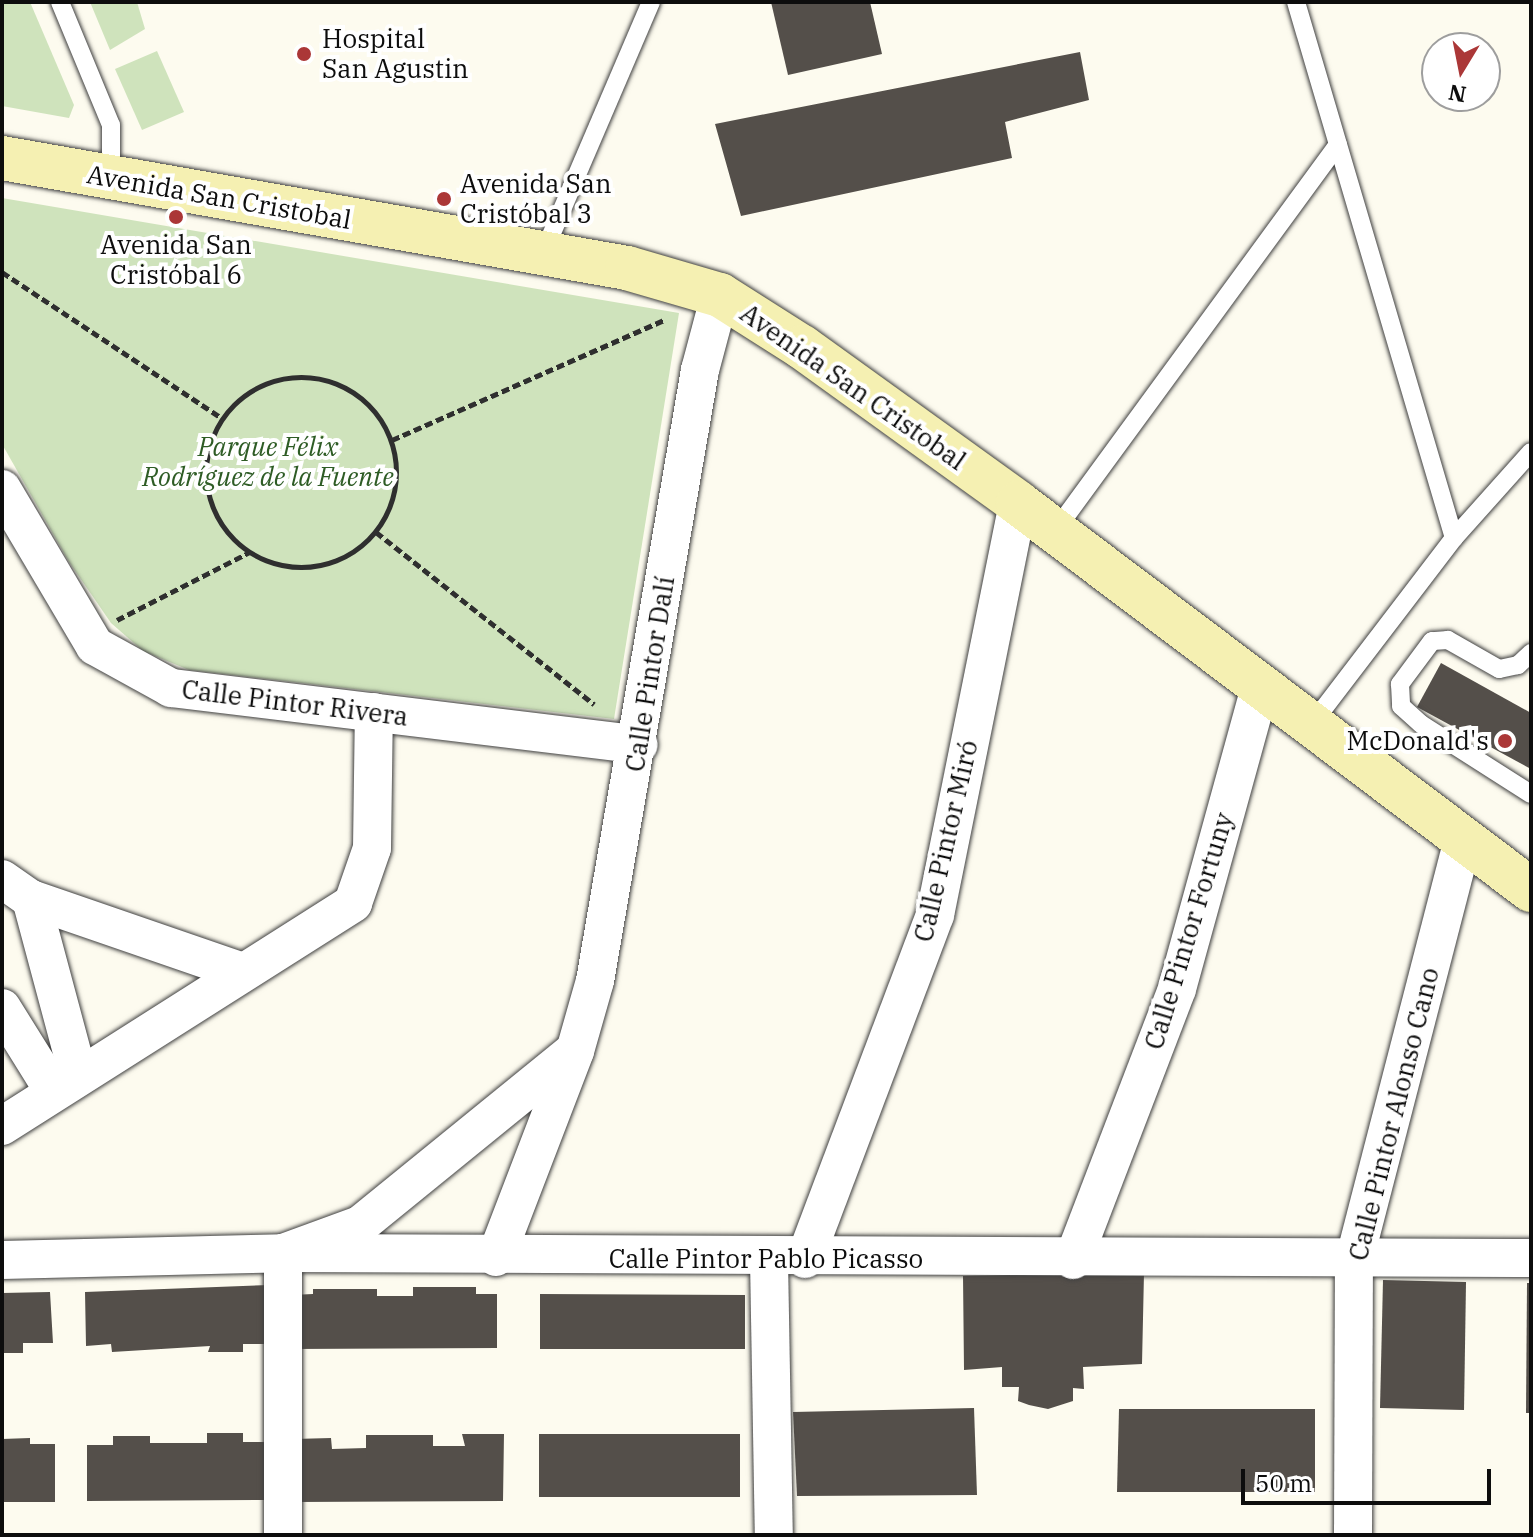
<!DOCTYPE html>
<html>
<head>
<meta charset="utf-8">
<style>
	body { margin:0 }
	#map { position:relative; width:1533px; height:1537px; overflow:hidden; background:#fdfbef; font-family:"IBM Plex Serif",serif }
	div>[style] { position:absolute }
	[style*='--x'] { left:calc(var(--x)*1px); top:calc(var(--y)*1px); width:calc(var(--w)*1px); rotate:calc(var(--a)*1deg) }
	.green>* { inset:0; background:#cfe3bc }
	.building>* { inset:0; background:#544f4a }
	.path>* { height:5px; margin-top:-2.5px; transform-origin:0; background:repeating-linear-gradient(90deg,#2f2f2f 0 8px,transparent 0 12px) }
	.path>.ring { margin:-2.5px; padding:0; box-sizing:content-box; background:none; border:5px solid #2f2f2f; border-radius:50% }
	.roads { filter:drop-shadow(0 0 2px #404040) drop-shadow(0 0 2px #404040) }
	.lane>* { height:18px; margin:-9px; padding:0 9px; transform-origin:9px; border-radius:9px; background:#fff }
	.street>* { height:38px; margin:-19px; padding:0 19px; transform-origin:19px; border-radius:19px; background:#fff }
	.secondary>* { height:44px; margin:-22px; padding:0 22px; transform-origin:22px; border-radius:22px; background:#f5f0b2 }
	.dots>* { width:22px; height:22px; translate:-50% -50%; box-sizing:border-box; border:4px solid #fff; border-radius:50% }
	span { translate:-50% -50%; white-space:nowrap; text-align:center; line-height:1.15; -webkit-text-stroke:8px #fff; paint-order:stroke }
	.poi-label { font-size:26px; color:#0d0d0d }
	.left { translate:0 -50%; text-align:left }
	.right { translate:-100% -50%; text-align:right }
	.street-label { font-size:26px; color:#0d0d0d }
	.park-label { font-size:26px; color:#2e5c25; font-style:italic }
	.frame { position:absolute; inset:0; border:4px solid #0d0d0d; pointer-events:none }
	.north { position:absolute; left:1421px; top:32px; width:80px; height:80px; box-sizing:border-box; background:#fff; border:2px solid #9e9e9e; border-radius:50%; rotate:190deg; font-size:22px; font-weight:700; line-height:32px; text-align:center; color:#0d0d0d }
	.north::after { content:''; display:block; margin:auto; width:28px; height:36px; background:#ab3737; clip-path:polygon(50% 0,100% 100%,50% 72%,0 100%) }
	.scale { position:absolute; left:1241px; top:1469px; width:250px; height:36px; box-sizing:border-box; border:4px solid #0d0d0d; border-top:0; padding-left:10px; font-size:24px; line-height:28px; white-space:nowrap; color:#0d0d0d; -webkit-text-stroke:6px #fff; paint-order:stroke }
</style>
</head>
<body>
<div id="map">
	<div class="green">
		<i style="clip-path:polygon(2px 2px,30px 2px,74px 105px,69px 118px,2px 106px)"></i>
		<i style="clip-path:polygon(90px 2px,137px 2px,145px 29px,110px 50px)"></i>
		<i style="clip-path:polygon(157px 51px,184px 112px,142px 130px,115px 69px)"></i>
		<i style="clip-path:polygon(2px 198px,679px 313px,614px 719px,189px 670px,143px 651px,111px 623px,69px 562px,2px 444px)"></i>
	</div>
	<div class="building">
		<i style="clip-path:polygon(771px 2px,870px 2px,882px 54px,788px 75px)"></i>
		<i style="clip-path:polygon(1080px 52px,1089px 100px,1005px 122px,1012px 158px,741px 216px,715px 124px)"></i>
		<i style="clip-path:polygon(1441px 663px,1531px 713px,1531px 769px,1417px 707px)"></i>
		<i style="clip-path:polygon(1144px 1273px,1142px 1364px,1083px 1367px,1084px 1389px,1073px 1388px,1073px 1401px,1048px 1409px,1029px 1405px,1018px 1401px,1019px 1387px,1002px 1387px,1002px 1367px,964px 1370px,963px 1276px)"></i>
		<i style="clip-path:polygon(1383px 1280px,1466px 1282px,1464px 1410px,1380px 1408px)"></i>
		<i style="clip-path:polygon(1527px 1283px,1531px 1283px,1531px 1413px,1526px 1413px)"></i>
		<i style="clip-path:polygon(270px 1285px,271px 1344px,243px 1344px,243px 1352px,208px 1352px,210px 1346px,112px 1352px,111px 1344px,86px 1346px,85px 1292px)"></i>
		<i style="clip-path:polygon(413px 1287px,476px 1287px,476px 1294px,497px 1294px,497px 1348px,292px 1349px,292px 1295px,313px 1294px,313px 1289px,377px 1289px,377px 1296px,413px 1296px)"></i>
		<i style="clip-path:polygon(50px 1292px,53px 1343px,23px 1343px,23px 1353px,2px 1353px,2px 1293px)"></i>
		<i style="clip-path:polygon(540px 1294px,745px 1295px,745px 1349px,540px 1349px)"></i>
		<i style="clip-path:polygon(974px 1408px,977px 1495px,797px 1496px,793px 1412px)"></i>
		<i style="clip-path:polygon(1119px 1409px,1315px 1409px,1315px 1492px,1117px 1492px)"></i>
		<i style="clip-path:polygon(207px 1433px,243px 1433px,243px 1442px,270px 1442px,270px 1500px,87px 1501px,87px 1445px,113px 1445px,113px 1436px,150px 1436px,150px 1443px,207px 1443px)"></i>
		<i style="clip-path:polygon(462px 1434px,504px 1434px,503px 1501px,295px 1502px,294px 1439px,331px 1438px,332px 1449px,366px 1448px,366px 1435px,433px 1435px,433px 1446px,465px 1446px)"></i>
		<i style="clip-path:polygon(539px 1434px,740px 1434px,740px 1497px,539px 1497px)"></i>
		<i style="clip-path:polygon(30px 1438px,30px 1444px,55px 1444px,55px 1502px,2px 1502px,2px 1439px)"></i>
	</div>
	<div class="path">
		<i style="--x:2;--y:272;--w:264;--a:33.6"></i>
		<i class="ring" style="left:206px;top:377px;width:185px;height:185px"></i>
		<i style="--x:392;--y:440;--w:297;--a:-23.8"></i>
		<i style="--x:376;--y:532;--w:278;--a:38.3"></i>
		<i style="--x:117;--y:620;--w:149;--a:-27.1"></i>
	</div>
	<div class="roads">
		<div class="lane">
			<i style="--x:60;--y:2;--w:133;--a:67.5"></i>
			<i style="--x:111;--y:125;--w:53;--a:90"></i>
			<i style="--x:1296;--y:2;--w:559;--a:73.58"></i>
			<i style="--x:543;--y:254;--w:274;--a:-66.8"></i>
			<i style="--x:1055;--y:531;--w:479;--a:-53.8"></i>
			<i style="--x:1531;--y:653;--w:18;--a:137"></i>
			<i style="--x:1518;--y:665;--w:19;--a:168"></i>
			<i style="--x:1499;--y:669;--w:59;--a:-150.4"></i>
			<i style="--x:1448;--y:640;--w:16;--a:176"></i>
			<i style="--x:1432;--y:641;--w:54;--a:126.7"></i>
			<i style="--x:1400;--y:684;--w:22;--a:87"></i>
			<i style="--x:1401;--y:706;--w:27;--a:42"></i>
			<i style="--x:1421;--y:724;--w:130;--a:32.5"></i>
			<i style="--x:1311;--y:725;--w:235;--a:-52.6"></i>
			<i style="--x:1454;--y:538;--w:115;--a:-48.2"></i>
		</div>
		<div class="street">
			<i style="--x:2;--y:489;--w:182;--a:59.4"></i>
			<i style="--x:95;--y:646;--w:87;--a:28.9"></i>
			<i style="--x:171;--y:688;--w:471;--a:6.9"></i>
			<i style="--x:2;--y:879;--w:35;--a:35"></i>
			<i style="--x:31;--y:899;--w:181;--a:75"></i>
			<i style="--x:31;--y:899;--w:224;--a:19"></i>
			<i style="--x:2;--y:1008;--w:97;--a:58.1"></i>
			<i style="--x:2;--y:1126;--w:416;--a:-32.4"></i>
			<i style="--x:353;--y:903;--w:58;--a:-70.9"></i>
			<i style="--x:372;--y:848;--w:136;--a:-89.2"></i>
			<i style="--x:496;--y:1257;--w:221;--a:-69"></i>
			<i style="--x:575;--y:1051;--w:73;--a:-74.1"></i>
			<i style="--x:595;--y:981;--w:620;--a:-80.25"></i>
			<i style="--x:700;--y:370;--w:78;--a:-75.1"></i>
			<i style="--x:769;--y:1259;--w:276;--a:89"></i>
			<i style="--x:805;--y:1259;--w:368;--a:-69.3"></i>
			<i style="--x:935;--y:915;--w:420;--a:-78.6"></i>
			<i style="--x:2;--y:1260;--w:281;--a:-1.4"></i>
			<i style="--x:283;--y:1253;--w:1248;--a:0.23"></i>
			<i style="--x:1073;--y:1260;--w:290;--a:-69"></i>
			<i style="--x:1177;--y:989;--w:313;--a:-74.6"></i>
			<i style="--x:283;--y:1535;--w:282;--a:-90"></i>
			<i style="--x:283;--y:1253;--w:82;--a:-20"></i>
			<i style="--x:360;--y:1225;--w:273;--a:-39.1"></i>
			<i style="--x:1353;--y:1535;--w:274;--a:-89.8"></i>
			<i style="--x:1354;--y:1261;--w:435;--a:-75.5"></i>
		</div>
		<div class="secondary">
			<i style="--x:2;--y:158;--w:635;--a:9.98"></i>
			<i style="--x:627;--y:268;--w:97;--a:16.2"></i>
			<i style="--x:720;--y:295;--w:97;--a:32.4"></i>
			<i style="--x:802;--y:347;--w:266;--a:35.8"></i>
			<i style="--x:1018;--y:503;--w:643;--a:37.03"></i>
		</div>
	</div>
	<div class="dots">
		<i style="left:304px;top:54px;background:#ab3737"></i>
		<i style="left:444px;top:199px;background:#ab3737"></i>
		<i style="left:176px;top:217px;background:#ab3737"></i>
		<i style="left:1505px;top:741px;background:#ab3737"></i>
	</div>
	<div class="poi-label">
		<span class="left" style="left:322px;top:54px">Hospital<br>San Agustin</span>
		<span class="left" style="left:460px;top:199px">Avenida San<br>Cristóbal 3</span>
		<span style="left:176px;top:260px">Avenida San<br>Cristóbal 6</span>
		<span class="right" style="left:1489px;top:741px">McDonald's</span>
	</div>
	<div class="street-label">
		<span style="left:219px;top:197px;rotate:10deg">Avenida San Cristobal</span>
		<span style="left:853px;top:387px;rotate:35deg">Avenida San Cristobal</span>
		<span style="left:650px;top:674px;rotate:-81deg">Calle Pintor Dalí</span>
		<span style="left:295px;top:703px;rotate:7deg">Calle Pintor Rivera</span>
		<span style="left:946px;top:841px;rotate:-77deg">Calle Pintor Miró</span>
		<span style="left:1189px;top:931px;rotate:-73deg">Calle Pintor Fortuny</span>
		<span style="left:1394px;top:1114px;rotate:-76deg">Calle Pintor Alonso Cano</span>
		<span style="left:766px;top:1259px">Calle Pintor Pablo Picasso</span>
	</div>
	<div class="park-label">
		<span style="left:268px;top:462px">Parque Félix<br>Rodríguez de la Fuente</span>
	</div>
	<div class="frame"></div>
	<div class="north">N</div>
	<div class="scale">50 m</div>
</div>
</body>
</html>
